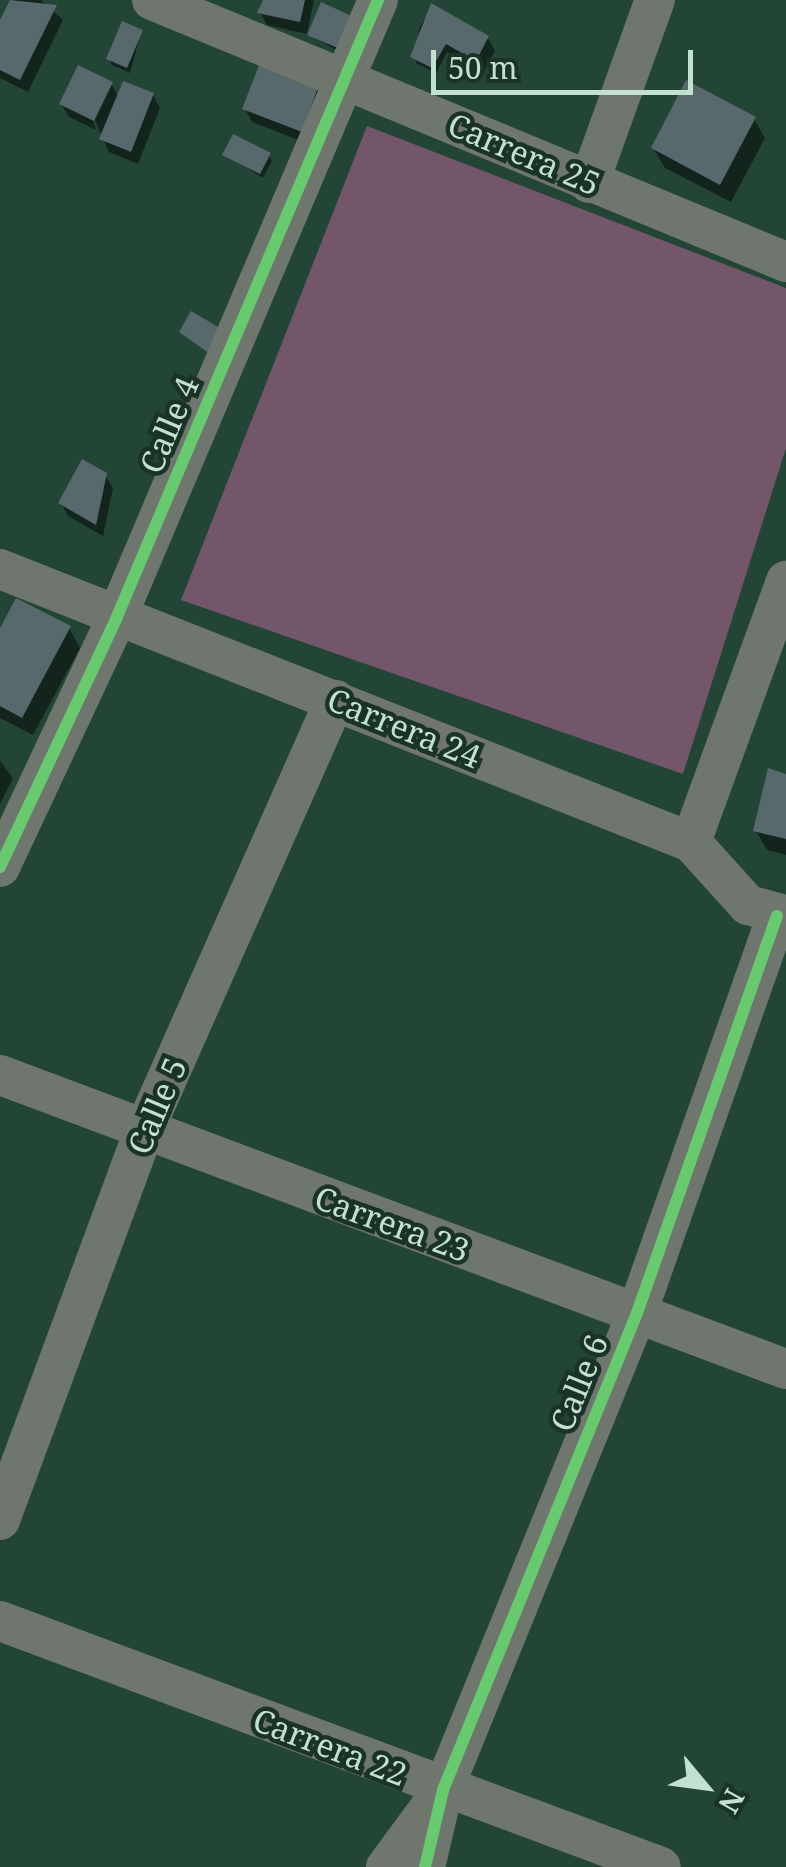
<!DOCTYPE html>
<html>
<head>
<meta charset="utf-8">
<style>
	body { margin:0 }
	#map { position:relative; width:786px; height:1867px; overflow:hidden; background:#234536; font-family:"Noto Serif",serif }
	div>[style] { position:absolute }
	[style*='--x'] { left:calc(var(--x)*1px); top:calc(var(--y)*1px); width:calc(var(--w)*1px); rotate:calc(var(--a)*1deg) }
	.green>* { inset:0; background:#73566a }
	.shadow>* { inset:0; background:#0007 }
	.building>* { inset:0; background:#58696d }
	.minor>* { height:40px; margin:-20px; padding:0 20px; transform-origin:20px; border-radius:20px; background:#6f766d }
	.cycleway>* { height:12px; margin:-6px; padding:0 6px; transform-origin:6px; border-radius:6px; background:#67ca6e }
	span { translate:-50% -50%; white-space:nowrap; text-align:center; line-height:1.15; -webkit-text-stroke:9px #1a3326; paint-order:stroke }
	.street-label { font-size:32px; color:#c3e1d0 }
	.north { position:absolute; left:656px; top:1737px; width:100px; height:100px; -webkit-text-stroke:8px #1a3326; paint-order:stroke; rotate:119deg; font-size:28px; font-weight:700; line-height:40px; text-align:center; color:#c3e1d0 }
	.north::after { content:''; display:block; margin:auto; width:35px; height:45px; background:#c3e1d0; clip-path:polygon(50% 0,100% 100%,50% 72%,0 100%) }
	.scale { position:absolute; left:431px; top:50px; width:262px; height:45px; box-sizing:border-box; border:5px solid #c3e1d0; border-top:0; padding-left:12px; font-size:30px; line-height:35px; white-space:nowrap; color:#c3e1d0; -webkit-text-stroke:8px #1a3326; paint-order:stroke }
</style>
</head>
<body>
<div id="map">
	<div class="green">
		<i style="clip-path:polygon(367px 126px,786px 288px,786px 448px,683px 774px,181px 600px)"></i>
	</div>
	<div class="shadow">
		<i style="clip-path:polygon(12px 0,41px 0,63px 20px,28px 92px,0 78px,0 26px)"></i>
		<i style="clip-path:polygon(266px 0,314px 0,307px 34px,267px 25px,260px 12px)"></i>
		<i style="clip-path:polygon(322px 6px,343px 54px,310px 35px)"></i>
		<i style="clip-path:polygon(432px 6px,488px 38px,495px 51px,483px 73px,447px 52px,436px 73px,416px 63px,419px 29px)"></i>
		<i style="clip-path:polygon(141px 32px,130px 73px,112px 65px,109px 59px)"></i>
		<i style="clip-path:polygon(111px 84px,119px 97px,153px 95px,160px 108px,138px 164px,109px 152px,90px 109px,96px 130px,69px 117px,61px 104px)"></i>
		<i style="clip-path:polygon(319px 84px,326px 98px,309px 144px,252px 122px,245px 109px)"></i>
		<i style="clip-path:polygon(754px 119px,765px 138px,731px 202px,665px 168px,653px 148px)"></i>
		<i style="clip-path:polygon(225px 154px,269px 155px,272px 161px,263px 178px)"></i>
		<i style="clip-path:polygon(105px 475px,113px 488px,103px 536px,68px 516px,61px 503px)"></i>
		<i style="clip-path:polygon(69px 628px,80px 648px,33px 735px,0 718px,0 633px)"></i>
		<i style="clip-path:polygon(0 761px,13px 778px,0 804px)"></i>
		<i style="clip-path:polygon(786px 776px,786px 855px,767px 850px,756px 831px)"></i>
	</div>
	<div class="building">
		<i style="clip-path:polygon(10px 0,57px 5px,20px 80px,0 70px,0 20px)"></i>
		<i style="clip-path:polygon(263px 0,305px 0,300px 22px,257px 13px)"></i>
		<i style="clip-path:polygon(321px 2px,354px 17px,340px 49px,307px 35px)"></i>
		<i style="clip-path:polygon(431px 3px,489px 36px,476px 61px,446px 44px,432px 68px,410px 57px)"></i>
		<i style="clip-path:polygon(122px 21px,143px 30px,127px 68px,106px 59px)"></i>
		<i style="clip-path:polygon(261px 60px,320px 82px,302px 132px,242px 109px)"></i>
		<i style="clip-path:polygon(78px 65px,113px 82px,94px 121px,59px 104px)"></i>
		<i style="clip-path:polygon(686px 80px,756px 117px,720px 185px,651px 148px)"></i>
		<i style="clip-path:polygon(123px 81px,154px 93px,131px 152px,99px 139px)"></i>
		<i style="clip-path:polygon(233px 134px,271px 153px,260px 174px,222px 155px)"></i>
		<i style="clip-path:polygon(191px 311px,225px 331px,216px 358px,179px 332px)"></i>
		<i style="clip-path:polygon(82px 459px,107px 473px,96px 525px,58px 503px)"></i>
		<i style="clip-path:polygon(16px 598px,71px 626px,22px 718px,0 706px,0 628px)"></i>
		<i style="clip-path:polygon(768px 768px,786px 774px,786px 839px,753px 831px)"></i>
	</div>
	<div class="minor">
		<i style="--x:152;--y:0;--w:686;--a:22.45"></i>
		<i style="--x:589;--y:183;--w:195;--a:-70.2"></i>
		<i style="--x:0;--y:569;--w:743;--a:21.56"></i>
		<i style="--x:691;--y:842;--w:85;--a:47.9"></i>
		<i style="--x:748;--y:905;--w:39;--a:15"></i>
		<i style="--x:691;--y:842;--w:278;--a:-70"></i>
		<i style="--x:0;--y:867;--w:274;--a:-64.9"></i>
		<i style="--x:116;--y:619;--w:672;--a:-67.06"></i>
		<i style="--x:0;--y:1075;--w:839;--a:20.51"></i>
		<i style="--x:0;--y:1520;--w:413;--a:-69.7"></i>
		<i style="--x:143;--y:1133;--w:474;--a:-66.1"></i>
		<i style="--x:0;--y:1621;--w:705;--a:20.41"></i>
		<i style="--x:386;--y:1867;--w:76;--a:-53.6"></i>
		<i style="--x:425;--y:1867;--w:79;--a:-76.8"></i>
		<i style="--x:443;--y:1790;--w:515;--a:-67.87"></i>
		<i style="--x:637;--y:1313;--w:421;--a:-70.6"></i>
	</div>
	<div class="cycleway">
		<i style="--x:0;--y:867;--w:274;--a:-64.9"></i>
		<i style="--x:116;--y:619;--w:672;--a:-67.06"></i>
		<i style="--x:425;--y:1867;--w:79;--a:-76.8"></i>
		<i style="--x:443;--y:1790;--w:515;--a:-67.87"></i>
		<i style="--x:637;--y:1313;--w:421;--a:-70.6"></i>
	</div>
	<div class="street-label">
		<span style="left:524px;top:154px;rotate:23deg">Carrera 25</span>
		<span style="left:169px;top:425px;rotate:-67deg">Calle 4</span>
		<span style="left:404px;top:728px;rotate:22deg">Carrera 24</span>
		<span style="left:157px;top:1106px;rotate:-67deg">Calle 5</span>
		<span style="left:392px;top:1224px;rotate:20deg">Carrera 23</span>
		<span style="left:579px;top:1383px;rotate:-68deg">Calle 6</span>
		<span style="left:330px;top:1747px;rotate:21deg">Carrera 22</span>
	</div>
	<div class="north">N</div>
	<div class="scale">50 m</div>
</div>
</body>
</html>
